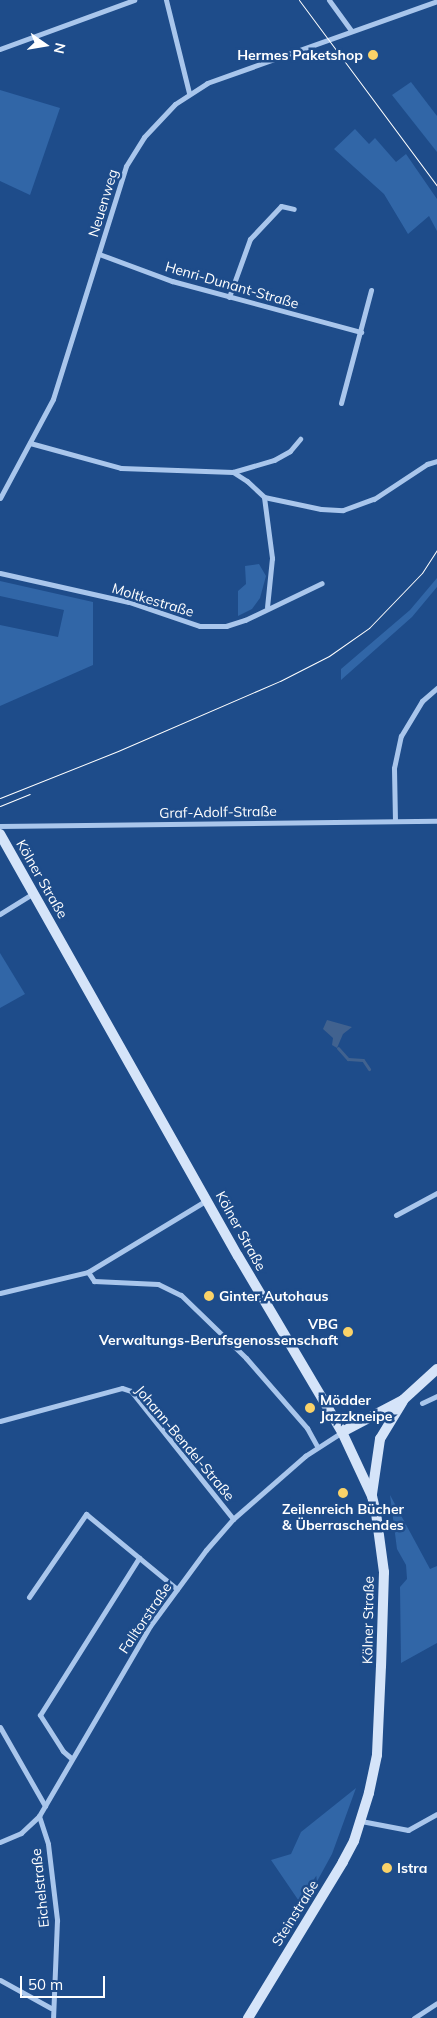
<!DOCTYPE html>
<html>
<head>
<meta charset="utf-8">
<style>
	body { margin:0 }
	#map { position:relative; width:437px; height:2018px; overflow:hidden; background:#1e4c8a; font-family:Mulish,sans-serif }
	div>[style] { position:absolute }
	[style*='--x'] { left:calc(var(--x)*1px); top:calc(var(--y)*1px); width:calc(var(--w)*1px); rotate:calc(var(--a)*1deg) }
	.green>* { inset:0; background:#3166a7 }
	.water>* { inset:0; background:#41628f }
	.stream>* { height:3px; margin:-1.5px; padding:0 1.5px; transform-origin:1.5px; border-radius:1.5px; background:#41628f }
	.street>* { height:5px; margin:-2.5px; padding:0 2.5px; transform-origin:2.5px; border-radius:2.5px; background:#a9c6ec }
	.secondary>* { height:10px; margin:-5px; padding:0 5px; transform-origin:5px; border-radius:5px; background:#d5e4f9 }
	.tram>* { height:1px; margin:-0.5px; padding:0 0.5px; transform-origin:0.5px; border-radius:0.5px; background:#fff }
	.dots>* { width:14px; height:14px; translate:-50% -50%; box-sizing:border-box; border:2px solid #1e4c8a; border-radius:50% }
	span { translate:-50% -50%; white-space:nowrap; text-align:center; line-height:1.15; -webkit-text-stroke:5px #1e4c8a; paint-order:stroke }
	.poi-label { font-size:14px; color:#fff; font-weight:700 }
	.right { translate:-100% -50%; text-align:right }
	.left { translate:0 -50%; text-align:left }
	.street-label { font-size:14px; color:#fff }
	.north { position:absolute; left:20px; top:20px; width:50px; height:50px; -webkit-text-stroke:4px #1e4c8a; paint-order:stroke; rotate:103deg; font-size:14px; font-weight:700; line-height:20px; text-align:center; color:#fff }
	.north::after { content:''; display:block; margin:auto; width:18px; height:22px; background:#fff; clip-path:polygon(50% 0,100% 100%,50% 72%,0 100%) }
	.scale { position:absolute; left:20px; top:1976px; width:85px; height:22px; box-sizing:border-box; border:2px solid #fff; border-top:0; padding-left:6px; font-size:15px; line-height:18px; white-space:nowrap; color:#fff; -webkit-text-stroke:4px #1e4c8a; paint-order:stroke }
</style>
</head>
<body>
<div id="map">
	<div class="green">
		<i style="clip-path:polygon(411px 82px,437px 116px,437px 152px,392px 95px)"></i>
		<i style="clip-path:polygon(0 90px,60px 108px,30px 195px,0 181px)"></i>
		<i style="clip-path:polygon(355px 129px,369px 144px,375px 138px,396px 162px,406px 154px,437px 199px,437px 231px,429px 216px,408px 234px,384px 194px,334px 149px)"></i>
		<i style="clip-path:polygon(259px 564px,266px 576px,260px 598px,252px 609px,238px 616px,238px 591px,246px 584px,245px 566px)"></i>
		<i style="clip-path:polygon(437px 578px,437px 587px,412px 617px,341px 680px,341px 669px,410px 610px)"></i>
		<i style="clip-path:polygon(0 581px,93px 602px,93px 665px,0 706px,0 625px,58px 637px,64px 610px,0 596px)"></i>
		<i style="clip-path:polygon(0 953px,25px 994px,0 1008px)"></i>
		<i style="clip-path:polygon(390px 1495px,430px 1569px,437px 1566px,437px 1643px,401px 1663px,400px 1587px,407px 1579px,406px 1565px,397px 1549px)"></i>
		<i style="clip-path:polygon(356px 1788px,332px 1854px,303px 1907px,271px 1860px,291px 1854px,301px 1832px)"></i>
	</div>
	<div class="water">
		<i style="clip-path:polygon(327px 1020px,352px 1027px,343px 1034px,337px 1048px,332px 1045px,333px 1038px,323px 1029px)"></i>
	</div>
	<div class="stream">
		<i style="--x:338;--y:1048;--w:15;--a:48"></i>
		<i style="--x:348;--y:1059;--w:15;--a:4"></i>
		<i style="--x:363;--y:1060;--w:11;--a:56"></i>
	</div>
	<div class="street">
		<i style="--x:166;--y:0;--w:96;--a:76.1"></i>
		<i style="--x:329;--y:0;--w:37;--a:54"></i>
		<i style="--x:0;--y:49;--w:143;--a:-20.1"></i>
		<i style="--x:99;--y:254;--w:78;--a:20.3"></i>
		<i style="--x:172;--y:281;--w:196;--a:15.1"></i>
		<i style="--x:229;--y:297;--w:62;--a:-70.1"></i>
		<i style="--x:250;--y:239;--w:45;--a:-46.8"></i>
		<i style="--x:281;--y:206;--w:13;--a:13"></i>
		<i style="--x:341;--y:403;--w:117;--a:-75.1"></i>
		<i style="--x:30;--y:443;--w:94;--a:15.4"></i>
		<i style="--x:121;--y:468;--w:112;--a:2"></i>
		<i style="--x:233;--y:472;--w:17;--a:33"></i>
		<i style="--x:247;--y:481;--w:23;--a:43"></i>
		<i style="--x:264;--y:497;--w:62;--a:82.5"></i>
		<i style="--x:272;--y:558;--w:49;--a:95.8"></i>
		<i style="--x:233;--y:472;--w:43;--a:-16.3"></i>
		<i style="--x:274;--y:460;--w:18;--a:-29"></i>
		<i style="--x:290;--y:451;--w:16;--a:-50"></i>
		<i style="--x:264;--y:497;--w:58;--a:11.9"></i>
		<i style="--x:321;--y:509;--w:22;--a:3"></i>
		<i style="--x:343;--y:510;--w:33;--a:-20"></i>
		<i style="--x:374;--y:499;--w:64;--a:-33.4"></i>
		<i style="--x:427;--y:464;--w:10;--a:-17"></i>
		<i style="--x:0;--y:498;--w:112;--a:-61.8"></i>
		<i style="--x:53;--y:399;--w:244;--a:-72.6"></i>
		<i style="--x:126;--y:166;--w:34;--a:-58"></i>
		<i style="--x:144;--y:137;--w:45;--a:-46.8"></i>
		<i style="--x:175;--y:104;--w:38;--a:-33"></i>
		<i style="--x:207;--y:83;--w:244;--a:-19.6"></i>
		<i style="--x:0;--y:573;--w:132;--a:12.7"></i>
		<i style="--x:129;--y:602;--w:75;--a:18.7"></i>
		<i style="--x:200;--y:626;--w:26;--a:0"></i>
		<i style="--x:226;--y:626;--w:20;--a:-18"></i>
		<i style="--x:245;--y:620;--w:85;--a:-25.7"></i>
		<i style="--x:395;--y:821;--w:53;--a:-91.1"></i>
		<i style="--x:394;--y:768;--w:33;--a:-78"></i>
		<i style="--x:401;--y:736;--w:41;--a:-59"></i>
		<i style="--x:422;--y:701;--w:20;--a:-41"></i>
		<i style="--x:0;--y:826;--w:437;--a:-0.7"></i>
		<i style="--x:0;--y:914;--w:39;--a:-32"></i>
		<i style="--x:396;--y:1215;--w:47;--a:-28.2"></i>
		<i style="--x:88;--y:1272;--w:11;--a:56"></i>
		<i style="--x:94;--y:1281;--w:64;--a:2.7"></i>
		<i style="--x:158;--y:1284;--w:25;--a:26"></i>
		<i style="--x:181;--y:1295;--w:91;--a:44.1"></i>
		<i style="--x:246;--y:1358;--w:93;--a:48.9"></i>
		<i style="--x:307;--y:1428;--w:21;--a:61"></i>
		<i style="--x:0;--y:1293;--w:90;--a:-13.4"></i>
		<i style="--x:88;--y:1272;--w:139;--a:-31.2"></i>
		<i style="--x:422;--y:1403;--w:17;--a:-25"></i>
		<i style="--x:0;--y:1421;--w:126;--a:-15.1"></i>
		<i style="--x:122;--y:1388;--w:9;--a:18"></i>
		<i style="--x:131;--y:1391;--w:164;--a:51.4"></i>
		<i style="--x:29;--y:1597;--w:101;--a:-55.5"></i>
		<i style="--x:86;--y:1514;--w:118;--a:39.5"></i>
		<i style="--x:0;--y:1727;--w:91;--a:60.3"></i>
		<i style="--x:71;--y:1758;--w:11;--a:-139"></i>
		<i style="--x:63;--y:1751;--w:43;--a:-122.6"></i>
		<i style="--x:40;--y:1715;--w:186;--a:-57.8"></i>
		<i style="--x:39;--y:1816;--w:29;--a:72"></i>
		<i style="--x:48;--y:1844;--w:77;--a:83.2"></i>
		<i style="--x:57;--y:1920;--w:98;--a:92.3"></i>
		<i style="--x:361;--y:1821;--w:48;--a:10.8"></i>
		<i style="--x:408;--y:1830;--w:33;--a:-29"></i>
		<i style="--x:0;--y:1842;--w:23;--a:-23"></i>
		<i style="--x:21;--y:1833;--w:25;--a:-43"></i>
		<i style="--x:39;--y:1816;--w:220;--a:-59.7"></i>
		<i style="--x:150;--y:1626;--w:94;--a:-53.6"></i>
		<i style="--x:206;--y:1550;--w:41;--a:-48.9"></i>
		<i style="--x:233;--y:1519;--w:96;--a:-41.2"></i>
		<i style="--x:305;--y:1456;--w:44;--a:-33"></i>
		<i style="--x:0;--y:1980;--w:58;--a:28.8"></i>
		<i style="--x:414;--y:2018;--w:27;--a:-33"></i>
	</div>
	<div class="secondary">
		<i style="--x:0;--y:834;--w:484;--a:60.6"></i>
		<i style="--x:238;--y:1256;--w:204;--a:59.4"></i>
		<i style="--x:342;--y:1432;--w:71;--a:64.9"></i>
		<i style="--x:372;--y:1496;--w:17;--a:77"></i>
		<i style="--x:376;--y:1513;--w:60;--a:82.3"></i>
		<i style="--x:384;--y:1572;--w:94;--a:91.8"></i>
		<i style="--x:381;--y:1666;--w:89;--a:92.6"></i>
		<i style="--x:377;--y:1755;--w:39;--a:102"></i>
		<i style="--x:369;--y:1793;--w:50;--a:107.4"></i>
		<i style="--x:354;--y:1841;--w:24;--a:118"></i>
		<i style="--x:343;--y:1862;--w:183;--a:121.3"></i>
		<i style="--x:342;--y:1432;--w:69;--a:-27.7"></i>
		<i style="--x:403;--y:1400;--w:46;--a:-42.4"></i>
		<i style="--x:372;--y:1494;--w:56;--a:-81.7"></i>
		<i style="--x:380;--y:1439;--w:44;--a:-58.8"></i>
	</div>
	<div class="tram">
		<i style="--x:299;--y:0;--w:232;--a:53.4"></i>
		<i style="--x:0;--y:798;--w:127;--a:-21.7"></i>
		<i style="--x:118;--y:751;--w:176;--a:-23.4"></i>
		<i style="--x:280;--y:681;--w:55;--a:-27"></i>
		<i style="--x:329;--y:656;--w:49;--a:-35"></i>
		<i style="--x:369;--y:628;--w:76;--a:-46.1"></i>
		<i style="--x:422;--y:573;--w:27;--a:-57"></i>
		<i style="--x:0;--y:806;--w:32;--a:-22"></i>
	</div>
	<div class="dots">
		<i style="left:373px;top:55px;background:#fad268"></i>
		<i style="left:209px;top:1296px;background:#fad268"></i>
		<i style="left:348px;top:1332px;background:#fad268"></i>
		<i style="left:310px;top:1408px;background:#fad268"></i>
		<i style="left:343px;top:1493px;background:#fad268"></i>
		<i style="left:387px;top:1868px;background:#fad268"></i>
	</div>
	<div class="poi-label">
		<span class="right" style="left:363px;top:55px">Hermes Paketshop</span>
		<span class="left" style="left:219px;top:1296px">Ginter Autohaus</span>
		<span class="right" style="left:338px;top:1332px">VBG<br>Verwaltungs-Berufsgenossenschaft</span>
		<span class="left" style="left:320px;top:1408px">Mödder<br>Jazzkneipe</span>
		<span style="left:343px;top:1517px">Zeilenreich Bücher<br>&amp; Überraschendes</span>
		<span class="left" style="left:397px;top:1868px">Istra</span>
	</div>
	<div class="street-label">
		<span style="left:103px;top:203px;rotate:-73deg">Neuenweg</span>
		<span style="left:232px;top:285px;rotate:16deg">Henri-Dunant-Straße</span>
		<span style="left:153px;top:600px;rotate:17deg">Moltkestraße</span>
		<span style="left:218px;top:812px;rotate:-1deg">Graf-Adolf-Straße</span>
		<span style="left:42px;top:879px;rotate:60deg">Kölner Straße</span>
		<span style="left:241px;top:1231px;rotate:61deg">Kölner Straße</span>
		<span style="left:185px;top:1443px;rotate:50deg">Johann-Bendel-Straße</span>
		<span style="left:145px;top:1618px;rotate:-56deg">Falltorstraße</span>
		<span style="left:368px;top:1620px;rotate:-89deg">Kölner Straße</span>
		<span style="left:40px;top:1888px;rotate:-96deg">Eichelstraße</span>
		<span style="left:295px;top:1913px;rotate:-58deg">Steinstraße</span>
	</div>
	<div class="north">N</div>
	<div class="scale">50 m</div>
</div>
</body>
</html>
